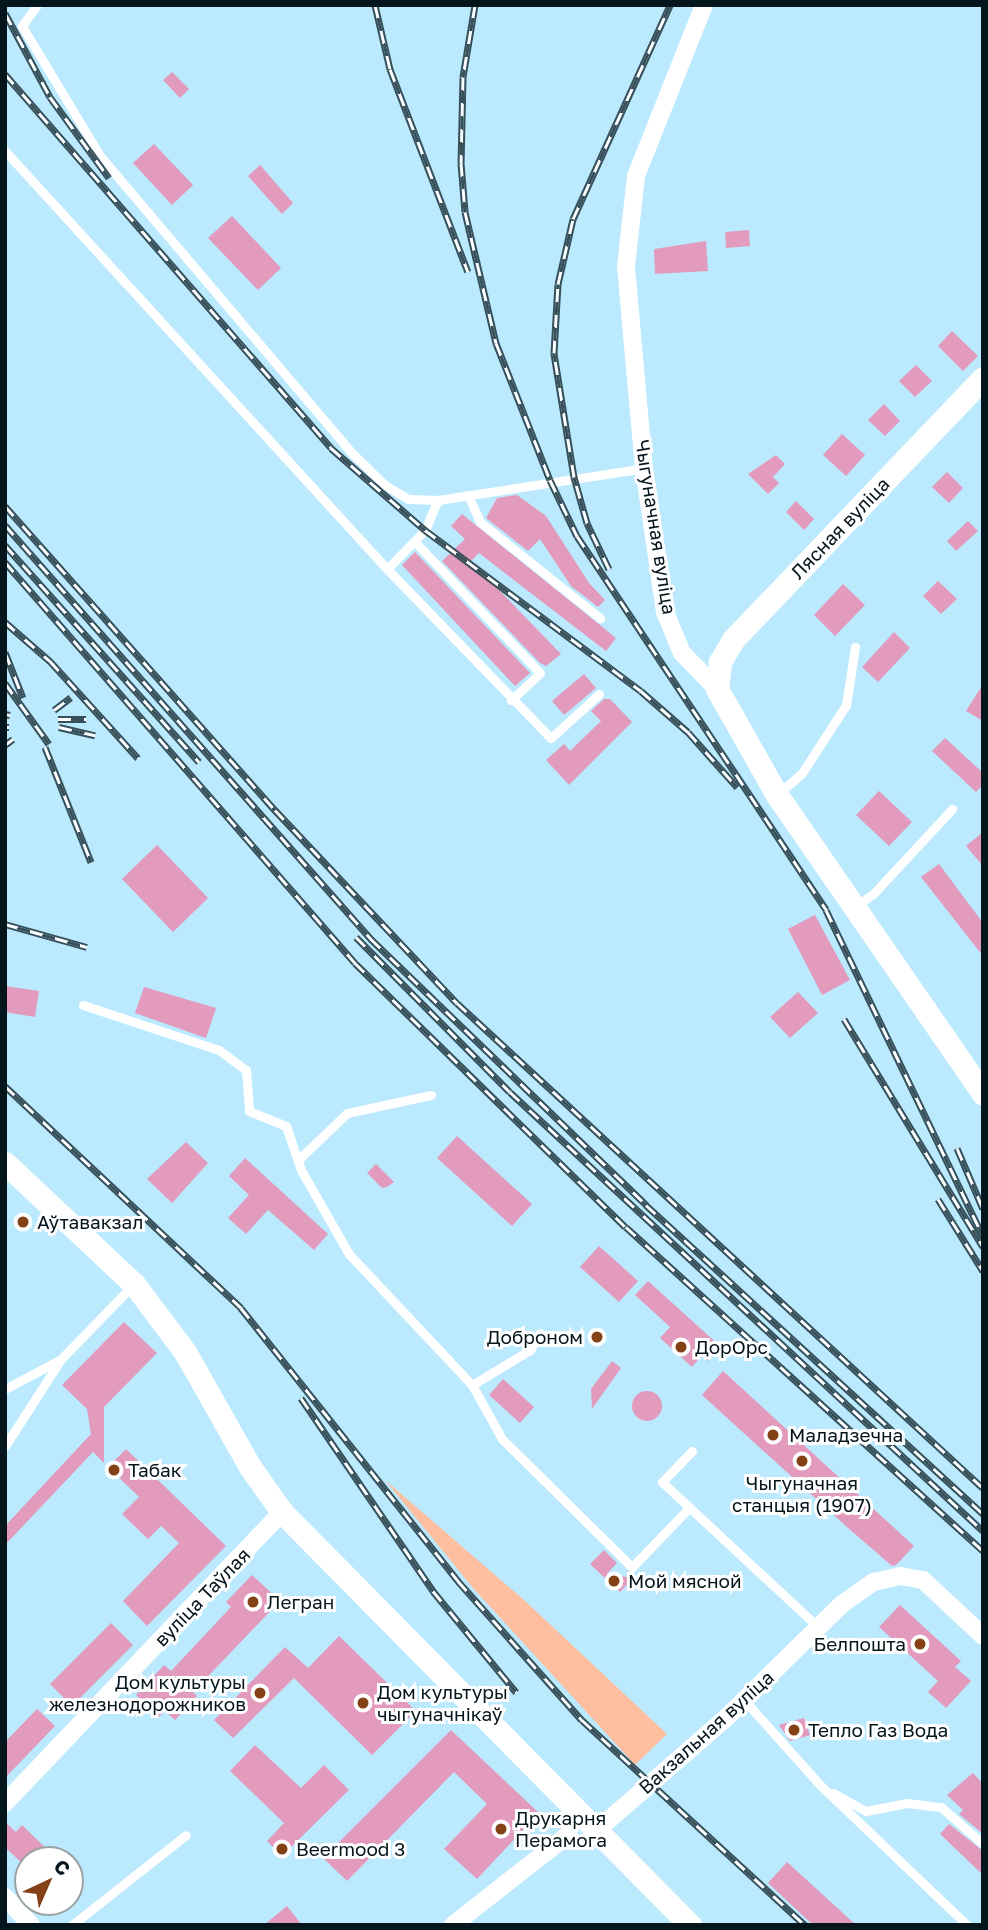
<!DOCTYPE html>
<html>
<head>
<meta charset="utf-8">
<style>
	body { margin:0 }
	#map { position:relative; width:988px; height:1930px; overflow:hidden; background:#bbe9fe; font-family:"Golos Text",sans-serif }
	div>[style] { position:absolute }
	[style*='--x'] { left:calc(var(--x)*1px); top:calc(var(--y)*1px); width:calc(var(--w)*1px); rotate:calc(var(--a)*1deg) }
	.green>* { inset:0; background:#fdbf9f }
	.building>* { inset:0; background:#e29abd }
	.round { border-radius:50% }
	.lane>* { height:9px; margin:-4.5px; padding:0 4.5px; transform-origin:4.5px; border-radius:4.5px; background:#fff }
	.street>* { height:18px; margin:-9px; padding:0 9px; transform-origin:9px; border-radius:9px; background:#fff }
	.secondary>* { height:23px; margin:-11.5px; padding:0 11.5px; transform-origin:11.5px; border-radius:11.5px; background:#fff }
	.rail>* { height:7px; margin-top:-3.5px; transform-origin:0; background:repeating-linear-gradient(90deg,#fff 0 13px,#37505a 0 26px); box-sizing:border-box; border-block:2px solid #37505a }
	.dots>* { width:19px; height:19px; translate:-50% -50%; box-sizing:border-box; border:4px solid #fff; border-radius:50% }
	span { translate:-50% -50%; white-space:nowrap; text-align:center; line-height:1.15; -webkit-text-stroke:6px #fff; paint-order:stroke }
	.street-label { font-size:19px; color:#05151c }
	.poi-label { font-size:19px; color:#05151c }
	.left { translate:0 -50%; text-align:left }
	.right { translate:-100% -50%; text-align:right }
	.frame { position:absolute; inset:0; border:7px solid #05151c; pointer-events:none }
	.north { position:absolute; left:14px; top:1846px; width:70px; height:70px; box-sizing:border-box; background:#fff; border:2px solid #9ba1a4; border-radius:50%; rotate:44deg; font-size:19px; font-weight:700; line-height:28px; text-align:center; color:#05151c }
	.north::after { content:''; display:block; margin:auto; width:24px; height:32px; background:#854116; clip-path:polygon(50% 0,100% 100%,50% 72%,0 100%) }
</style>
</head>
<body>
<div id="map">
	<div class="green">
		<i style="clip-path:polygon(385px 1480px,524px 1600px,667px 1734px,635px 1765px,473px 1588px)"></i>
	</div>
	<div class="building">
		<i style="clip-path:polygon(172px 72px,189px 89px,180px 98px,163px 80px)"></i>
		<i style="clip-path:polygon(154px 144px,193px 185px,172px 205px,133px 163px)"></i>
		<i style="clip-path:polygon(260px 165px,293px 203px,282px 214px,248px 176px)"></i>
		<i style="clip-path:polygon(232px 216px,281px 268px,258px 290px,208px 238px)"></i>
		<i style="clip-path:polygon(749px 230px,750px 246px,726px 248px,725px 232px)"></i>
		<i style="clip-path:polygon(706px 241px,708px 271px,655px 274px,654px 249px)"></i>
		<i style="clip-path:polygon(952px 331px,978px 356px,963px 371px,938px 346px)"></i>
		<i style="clip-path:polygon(916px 365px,932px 381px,915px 397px,899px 381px)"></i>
		<i style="clip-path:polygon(884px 404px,900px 421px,885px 436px,868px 420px)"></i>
		<i style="clip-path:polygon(842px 434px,865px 455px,846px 476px,823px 455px)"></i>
		<i style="clip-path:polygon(776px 455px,785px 464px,773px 477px,779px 483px,768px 494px,748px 474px)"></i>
		<i style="clip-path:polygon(947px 472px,963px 488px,949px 503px,932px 487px)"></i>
		<i style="clip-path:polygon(517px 495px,546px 516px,589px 583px,605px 600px,598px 607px,571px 586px,540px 539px,528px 551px,486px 518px,497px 498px)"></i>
		<i style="clip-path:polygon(796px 501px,814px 519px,804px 530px,786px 512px)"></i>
		<i style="clip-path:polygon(462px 514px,616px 638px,606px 651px,479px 553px,471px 561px,561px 654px,546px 666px,540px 663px,442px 561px,465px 539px,451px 526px)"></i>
		<i style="clip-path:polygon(968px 521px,978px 531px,956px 551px,947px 541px)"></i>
		<i style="clip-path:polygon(415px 552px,530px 673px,515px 686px,402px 565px)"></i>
		<i style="clip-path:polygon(938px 581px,957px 599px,941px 614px,923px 596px)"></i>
		<i style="clip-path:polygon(843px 584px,865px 605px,835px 636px,814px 615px)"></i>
		<i style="clip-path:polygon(894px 632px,910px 648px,878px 682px,862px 667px)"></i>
		<i style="clip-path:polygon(584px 674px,596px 688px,564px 715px,552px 701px)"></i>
		<i style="clip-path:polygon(983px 684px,983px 721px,966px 711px)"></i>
		<i style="clip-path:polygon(604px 699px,610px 699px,632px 722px,569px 785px,546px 760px,564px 744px,570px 751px,601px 721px,591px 711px)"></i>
		<i style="clip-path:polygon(945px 738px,983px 773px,983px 785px,976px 792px,932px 751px)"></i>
		<i style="clip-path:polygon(879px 791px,912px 822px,889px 846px,856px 815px)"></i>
		<i style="clip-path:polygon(983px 832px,983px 866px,966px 846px)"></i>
		<i style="clip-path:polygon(157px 845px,208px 898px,173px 932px,122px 879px)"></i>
		<i style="clip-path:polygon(939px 864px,983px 923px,983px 956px,921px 877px)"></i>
		<i style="clip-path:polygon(815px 915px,850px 980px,822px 995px,788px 929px)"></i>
		<i style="clip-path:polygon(5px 986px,39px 991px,35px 1017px,5px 1012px)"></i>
		<i style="clip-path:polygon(144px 987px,216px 1008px,206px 1038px,135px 1013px)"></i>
		<i style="clip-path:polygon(798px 992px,818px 1013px,790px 1038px,770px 1017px)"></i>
		<i style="clip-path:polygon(457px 1136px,532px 1204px,512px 1226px,437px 1158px)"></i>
		<i style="clip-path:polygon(186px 1142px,208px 1163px,172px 1203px,147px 1179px)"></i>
		<i style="clip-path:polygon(245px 1158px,328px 1234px,314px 1250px,268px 1210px,246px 1234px,228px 1218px,249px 1195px,229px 1176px)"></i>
		<i style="clip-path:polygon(376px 1164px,394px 1182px,387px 1187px,382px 1188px,367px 1173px)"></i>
		<i style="clip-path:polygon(599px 1246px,638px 1281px,619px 1302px,580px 1267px)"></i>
		<i style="clip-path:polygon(648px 1281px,721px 1347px,708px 1361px,702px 1355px,692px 1367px,660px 1338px,670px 1327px,635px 1295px)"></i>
		<i style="clip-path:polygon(124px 1322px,157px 1353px,104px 1407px,104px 1463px,93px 1452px,5px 1545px,5px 1526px,91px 1434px,87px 1409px,62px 1385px)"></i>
		<i style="clip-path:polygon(612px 1361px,621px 1368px,592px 1409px,591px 1389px)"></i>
		<i style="clip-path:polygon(723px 1371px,914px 1546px,896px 1565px,892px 1566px,847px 1527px,702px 1395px)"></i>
		<i style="clip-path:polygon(503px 1379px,534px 1407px,520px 1423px,489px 1395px)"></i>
		<i class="round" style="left:632px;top:1391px;width:30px;height:30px"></i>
		<i style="clip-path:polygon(126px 1449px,226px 1546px,147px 1626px,123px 1601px,179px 1543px,161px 1526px,148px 1539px,122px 1514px,139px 1497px,108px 1467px)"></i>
		<i style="clip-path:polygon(604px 1550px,617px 1563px,607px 1574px,633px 1578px,620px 1592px,590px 1564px)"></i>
		<i style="clip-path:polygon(252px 1575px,280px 1601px,193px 1692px,197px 1696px,175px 1720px,165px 1711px,159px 1717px,136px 1695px,164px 1665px,171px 1671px,231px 1607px,226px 1602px)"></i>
		<i style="clip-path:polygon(900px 1605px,961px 1661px,955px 1667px,971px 1681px,946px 1708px,928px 1692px,938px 1681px,879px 1627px)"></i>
		<i style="clip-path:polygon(111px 1623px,133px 1645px,72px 1706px,50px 1684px)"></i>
		<i style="clip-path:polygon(339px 1636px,416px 1711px,372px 1755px,294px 1678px,233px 1738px,214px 1720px,285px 1647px,308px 1668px)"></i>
		<i style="clip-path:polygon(37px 1709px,55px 1726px,5px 1778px,5px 1742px)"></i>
		<i style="clip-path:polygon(804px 1718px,810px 1735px,790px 1741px,779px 1725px)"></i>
		<i style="clip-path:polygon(451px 1730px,539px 1813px,477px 1879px,444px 1849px,487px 1804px,454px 1772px,347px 1881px,323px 1858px)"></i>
		<i style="clip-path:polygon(255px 1745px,301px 1788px,324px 1765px,349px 1790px,282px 1856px,267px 1841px,284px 1823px,230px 1771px)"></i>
		<i style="clip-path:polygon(973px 1773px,983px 1784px,983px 1834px,959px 1814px,963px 1810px,947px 1795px)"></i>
		<i style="clip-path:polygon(5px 1822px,16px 1832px,22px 1825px,58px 1860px,28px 1860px,28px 1869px,5px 1847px)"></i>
		<i style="clip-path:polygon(949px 1824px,983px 1851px,983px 1875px,940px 1834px)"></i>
		<i style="clip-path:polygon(787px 1862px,856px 1925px,813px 1925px,768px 1883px)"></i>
		<i style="clip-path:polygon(287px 1906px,302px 1925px,264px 1925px)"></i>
	</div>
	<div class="lane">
		<i style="--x:37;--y:5;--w:26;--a:126"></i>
		<i style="--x:22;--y:26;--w:152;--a:59"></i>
		<i style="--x:100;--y:156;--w:392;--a:49.7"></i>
		<i style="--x:354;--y:455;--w:43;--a:44.1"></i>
		<i style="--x:385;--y:485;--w:27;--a:31"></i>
		<i style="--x:408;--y:499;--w:30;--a:2"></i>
		<i style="--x:438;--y:500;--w:208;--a:-8.8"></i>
		<i style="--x:5;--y:151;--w:566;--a:47.58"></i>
		<i style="--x:387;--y:569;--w:54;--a:-45.7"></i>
		<i style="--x:425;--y:530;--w:33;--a:-67"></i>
		<i style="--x:468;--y:495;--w:30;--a:66"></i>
		<i style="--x:480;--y:522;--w:154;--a:38.7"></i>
		<i style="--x:414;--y:541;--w:182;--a:46.3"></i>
		<i style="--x:540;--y:673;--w:40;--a:137"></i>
		<i style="--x:387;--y:569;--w:235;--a:45.9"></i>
		<i style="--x:551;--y:738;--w:65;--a:-42.5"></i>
		<i style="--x:778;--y:794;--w:32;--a:-41"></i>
		<i style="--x:802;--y:773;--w:81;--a:-57.1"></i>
		<i style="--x:846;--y:705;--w:59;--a:-81.2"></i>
		<i style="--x:855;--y:907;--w:24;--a:-36"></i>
		<i style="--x:874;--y:893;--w:115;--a:-47.1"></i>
		<i style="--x:83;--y:1005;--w:143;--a:18.3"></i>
		<i style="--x:219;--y:1050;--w:34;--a:37"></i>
		<i style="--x:246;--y:1070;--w:41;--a:85.8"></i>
		<i style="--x:249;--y:1111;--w:40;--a:22"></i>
		<i style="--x:286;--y:1126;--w:46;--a:71.2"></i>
		<i style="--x:301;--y:1170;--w:97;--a:60.3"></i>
		<i style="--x:349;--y:1254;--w:180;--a:46.8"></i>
		<i style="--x:298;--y:1160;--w:68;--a:-43.8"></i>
		<i style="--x:347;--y:1113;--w:86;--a:-12.1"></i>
		<i style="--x:540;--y:1333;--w:20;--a:120"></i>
		<i style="--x:530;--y:1350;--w:68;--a:148.9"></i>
		<i style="--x:472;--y:1385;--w:62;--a:60.9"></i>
		<i style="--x:502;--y:1439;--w:182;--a:44.6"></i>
		<i style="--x:632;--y:1567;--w:83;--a:-46"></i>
		<i style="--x:5;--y:1389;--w:61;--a:-28.2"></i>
		<i style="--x:5;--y:1446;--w:103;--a:-57.2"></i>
		<i style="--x:61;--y:1359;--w:103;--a:-45.8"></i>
		<i style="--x:692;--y:1451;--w:43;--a:134.1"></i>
		<i style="--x:662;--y:1482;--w:213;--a:42.9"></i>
		<i style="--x:745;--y:1701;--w:113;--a:48.2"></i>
		<i style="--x:820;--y:1785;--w:203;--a:43.6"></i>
		<i style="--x:833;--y:1793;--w:38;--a:29"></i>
		<i style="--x:866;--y:1811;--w:42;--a:-11"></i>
		<i style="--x:907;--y:1803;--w:34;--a:7"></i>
		<i style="--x:941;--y:1807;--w:56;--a:41.4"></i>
		<i style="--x:72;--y:1925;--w:145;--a:-38.3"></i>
	</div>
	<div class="street">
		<i style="--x:704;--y:5;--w:184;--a:111.7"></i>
		<i style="--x:636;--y:176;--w:92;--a:96.3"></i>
		<i style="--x:626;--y:267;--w:202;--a:84.9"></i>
		<i style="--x:644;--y:468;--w:146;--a:81.7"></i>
		<i style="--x:665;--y:612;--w:44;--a:67.5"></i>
		<i style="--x:682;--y:653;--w:50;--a:45.8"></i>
		<i style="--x:5;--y:1803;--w:402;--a:-46.4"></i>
		<i style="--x:596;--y:1831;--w:171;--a:-41"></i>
		<i style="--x:725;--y:1719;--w:164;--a:-44.5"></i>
		<i style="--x:842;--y:1604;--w:39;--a:-35"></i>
		<i style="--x:874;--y:1582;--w:27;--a:-13"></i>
		<i style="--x:900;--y:1576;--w:23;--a:10"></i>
		<i style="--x:923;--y:1580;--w:82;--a:43"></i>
		<i style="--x:5;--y:1897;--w:38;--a:47"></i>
		<i style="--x:453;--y:1925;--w:147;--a:-38.1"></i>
	</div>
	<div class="secondary">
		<i style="--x:983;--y:378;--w:362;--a:133.7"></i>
		<i style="--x:733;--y:640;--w:26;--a:121"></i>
		<i style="--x:720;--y:662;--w:27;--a:96"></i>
		<i style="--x:717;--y:689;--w:122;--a:60.5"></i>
		<i style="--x:777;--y:795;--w:363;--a:55.4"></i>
		<i style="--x:5;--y:1163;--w:177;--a:43.2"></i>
		<i style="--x:134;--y:1284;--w:85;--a:53.1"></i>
		<i style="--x:185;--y:1352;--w:132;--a:60.5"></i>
		<i style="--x:250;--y:1467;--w:55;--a:54.6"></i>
		<i style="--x:282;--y:1512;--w:581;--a:45.35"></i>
	</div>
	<div class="rail">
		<i style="--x:375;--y:5;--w:66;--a:76.8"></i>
		<i style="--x:390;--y:69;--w:217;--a:69"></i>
		<i style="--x:475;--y:5;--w:73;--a:99.5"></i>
		<i style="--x:463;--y:77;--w:86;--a:91.3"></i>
		<i style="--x:461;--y:163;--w:49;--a:85.3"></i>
		<i style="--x:465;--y:212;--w:135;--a:76.7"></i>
		<i style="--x:496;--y:343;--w:147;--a:68.5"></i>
		<i style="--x:550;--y:480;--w:62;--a:64.3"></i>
		<i style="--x:577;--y:536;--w:449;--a:56.3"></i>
		<i style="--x:826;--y:910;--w:362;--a:64.3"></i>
		<i style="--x:5;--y:13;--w:95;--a:61.8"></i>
		<i style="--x:50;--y:97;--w:100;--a:53.9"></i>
		<i style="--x:5;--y:74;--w:496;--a:48.9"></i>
		<i style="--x:331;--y:448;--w:125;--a:41.1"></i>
		<i style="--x:425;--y:530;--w:269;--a:36.7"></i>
		<i style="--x:641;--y:691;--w:62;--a:41.1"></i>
		<i style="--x:688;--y:732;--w:74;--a:48.3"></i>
		<i style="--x:5;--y:506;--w:407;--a:48.4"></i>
		<i style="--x:275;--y:810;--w:265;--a:46.7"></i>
		<i style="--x:457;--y:1003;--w:715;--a:42.68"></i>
		<i style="--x:5;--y:525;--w:553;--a:48.52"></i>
		<i style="--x:371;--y:939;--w:383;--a:44"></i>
		<i style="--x:646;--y:1205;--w:457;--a:42.5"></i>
		<i style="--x:5;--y:545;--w:291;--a:48.2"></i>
		<i style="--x:5;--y:562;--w:532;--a:48.88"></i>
		<i style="--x:355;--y:963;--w:378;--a:44.3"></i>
		<i style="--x:626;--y:1227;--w:482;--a:42.2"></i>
		<i style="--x:609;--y:569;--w:51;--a:-115.6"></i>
		<i style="--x:587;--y:523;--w:48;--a:-105.8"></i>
		<i style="--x:574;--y:477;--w:126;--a:-99.2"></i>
		<i style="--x:554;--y:353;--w:69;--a:-86.7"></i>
		<i style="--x:558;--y:284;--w:67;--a:-77"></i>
		<i style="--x:573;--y:219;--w:235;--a:-65.6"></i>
		<i style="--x:5;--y:622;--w:60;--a:40.9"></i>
		<i style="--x:50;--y:661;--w:131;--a:47.8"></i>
		<i style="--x:5;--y:652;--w:49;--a:68.6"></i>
		<i style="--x:5;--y:683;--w:75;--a:54.2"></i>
		<i style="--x:54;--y:710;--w:21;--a:-37"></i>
		<i style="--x:5;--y:714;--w:5;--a:11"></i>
		<i style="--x:58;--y:719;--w:28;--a:0"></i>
		<i style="--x:5;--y:727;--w:4;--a:0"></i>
		<i style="--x:59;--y:727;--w:37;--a:13"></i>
		<i style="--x:5;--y:745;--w:10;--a:-37"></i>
		<i style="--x:45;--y:747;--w:124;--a:68.2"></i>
		<i style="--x:5;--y:924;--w:85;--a:15.7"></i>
		<i style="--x:356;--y:937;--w:218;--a:45.2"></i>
		<i style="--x:510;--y:1092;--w:645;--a:42.86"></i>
		<i style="--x:844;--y:1019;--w:267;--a:58.6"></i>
		<i style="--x:5;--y:1086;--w:324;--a:43.2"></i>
		<i style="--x:241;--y:1308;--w:349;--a:51.5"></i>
		<i style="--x:458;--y:1581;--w:186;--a:48.3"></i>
		<i style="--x:582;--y:1720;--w:303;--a:42.6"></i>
		<i style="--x:957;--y:1148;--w:66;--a:66.9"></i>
		<i style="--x:938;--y:1199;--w:85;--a:58"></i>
		<i style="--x:301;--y:1398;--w:234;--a:55.6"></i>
		<i style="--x:433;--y:1591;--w:131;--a:50.6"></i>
	</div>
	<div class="dots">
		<i style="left:23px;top:1222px;background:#854116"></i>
		<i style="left:597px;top:1337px;background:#854116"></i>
		<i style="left:681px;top:1347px;background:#854116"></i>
		<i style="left:773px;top:1435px;background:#854116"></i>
		<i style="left:802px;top:1461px;background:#854116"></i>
		<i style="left:114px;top:1470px;background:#854116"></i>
		<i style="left:614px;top:1581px;background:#854116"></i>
		<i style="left:253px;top:1602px;background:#854116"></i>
		<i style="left:920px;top:1644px;background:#854116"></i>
		<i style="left:260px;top:1693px;background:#854116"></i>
		<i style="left:363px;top:1703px;background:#854116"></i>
		<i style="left:794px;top:1730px;background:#854116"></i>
		<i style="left:501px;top:1829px;background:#854116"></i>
		<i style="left:282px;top:1849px;background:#854116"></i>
	</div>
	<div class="street-label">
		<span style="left:656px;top:527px;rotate:81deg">Чыгуначная вуліца</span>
		<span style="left:840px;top:528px;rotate:-46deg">Лясная вуліца</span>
		<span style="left:202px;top:1597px;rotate:-46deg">вуліца Таўлая</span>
		<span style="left:706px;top:1732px;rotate:-42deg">Вакзальная вуліца</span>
	</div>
	<div class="poi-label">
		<span class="left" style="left:37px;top:1222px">Аўтавакзал</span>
		<span class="right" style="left:583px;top:1337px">Доброном</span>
		<span class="left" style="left:695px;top:1347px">ДорОрс</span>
		<span class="left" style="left:789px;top:1435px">Маладзечна</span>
		<span class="left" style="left:128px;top:1470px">Табак</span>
		<span style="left:802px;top:1494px">Чыгуначная<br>станцыя (1907)</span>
		<span class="left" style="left:628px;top:1581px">Мой мясной</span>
		<span class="left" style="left:267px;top:1602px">Легран</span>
		<span class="right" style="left:906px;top:1644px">Белпошта</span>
		<span class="right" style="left:246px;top:1693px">Дом культуры<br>железнодорожников</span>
		<span class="left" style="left:377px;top:1703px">Дом культуры<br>чыгуначнікаў</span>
		<span class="left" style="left:808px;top:1730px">Тепло Газ Вода</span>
		<span class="left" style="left:515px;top:1829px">Друкарня<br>Перамога</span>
		<span class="left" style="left:296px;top:1849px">Beermood 3</span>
	</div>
	<div class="frame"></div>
	<div class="north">С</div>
</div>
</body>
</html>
